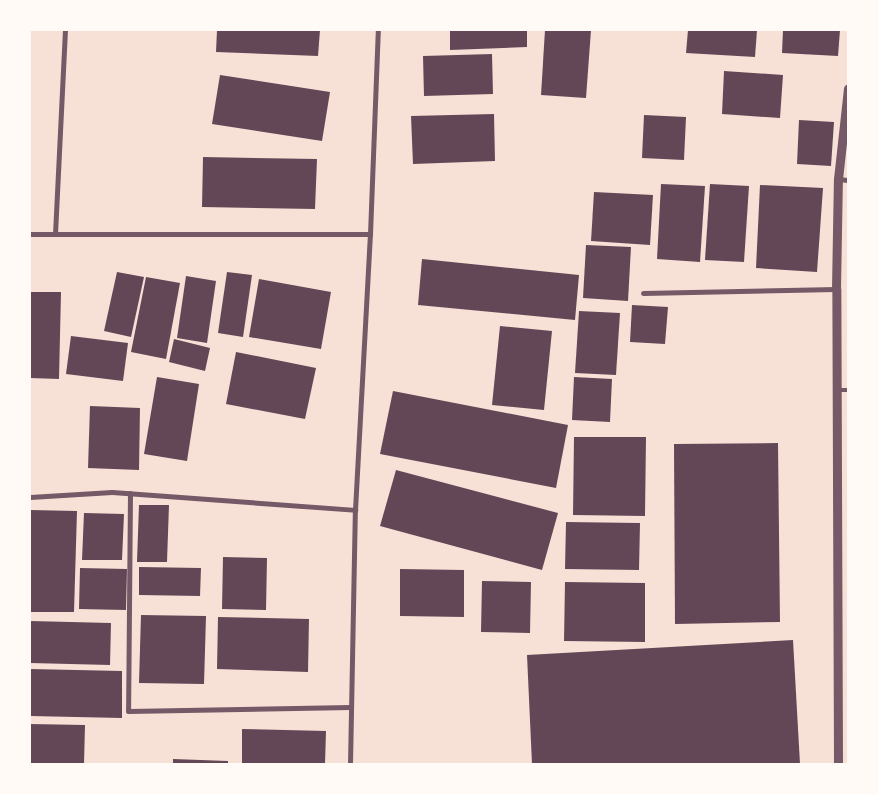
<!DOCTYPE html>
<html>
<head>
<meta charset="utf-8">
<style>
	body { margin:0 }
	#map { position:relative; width:878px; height:794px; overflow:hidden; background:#f7e1d7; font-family:Arial,sans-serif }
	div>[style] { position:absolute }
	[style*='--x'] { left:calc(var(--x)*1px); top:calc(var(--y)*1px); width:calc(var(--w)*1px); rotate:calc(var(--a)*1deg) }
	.building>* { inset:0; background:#644757 }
	.service>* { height:4px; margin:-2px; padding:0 2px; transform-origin:2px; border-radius:2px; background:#755966 }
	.minor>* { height:5px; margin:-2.5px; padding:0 2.5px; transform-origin:2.5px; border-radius:2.5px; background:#755966 }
	.tertiary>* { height:9px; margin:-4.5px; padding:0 4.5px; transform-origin:4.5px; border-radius:4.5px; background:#755966 }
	span { translate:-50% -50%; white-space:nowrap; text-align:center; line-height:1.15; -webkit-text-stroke:4px #fffaf5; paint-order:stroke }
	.frame { position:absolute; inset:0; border:31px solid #fffaf5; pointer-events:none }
</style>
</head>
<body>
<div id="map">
	<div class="building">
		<i style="clip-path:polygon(217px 30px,320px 30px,318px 56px,216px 52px)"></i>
		<i style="clip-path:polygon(450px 30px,527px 30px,527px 47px,450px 50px)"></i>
		<i style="clip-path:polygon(545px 30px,591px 30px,586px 98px,541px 95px)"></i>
		<i style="clip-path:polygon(688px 30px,757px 30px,755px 57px,686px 53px)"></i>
		<i style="clip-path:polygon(783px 30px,840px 30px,838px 56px,782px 53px)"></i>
		<i style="clip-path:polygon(492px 54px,493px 94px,424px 96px,423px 56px)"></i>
		<i style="clip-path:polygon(724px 71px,783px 75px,780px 118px,722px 114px)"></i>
		<i style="clip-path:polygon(220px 75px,330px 92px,322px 141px,212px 124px)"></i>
		<i style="clip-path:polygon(494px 114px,495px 161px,413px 164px,411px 116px)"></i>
		<i style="clip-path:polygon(644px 115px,686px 117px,684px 160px,642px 158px)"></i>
		<i style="clip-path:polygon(799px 120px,834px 122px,831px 166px,797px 164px)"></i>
		<i style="clip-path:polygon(203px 157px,317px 159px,315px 209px,202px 207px)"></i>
		<i style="clip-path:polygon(661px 184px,705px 186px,700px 262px,657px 259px)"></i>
		<i style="clip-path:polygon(710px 184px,749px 186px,744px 262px,705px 260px)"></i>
		<i style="clip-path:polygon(760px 185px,823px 188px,817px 272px,756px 268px)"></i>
		<i style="clip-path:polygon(594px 192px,653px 195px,650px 245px,591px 241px)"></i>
		<i style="clip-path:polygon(586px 245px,631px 247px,628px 301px,583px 298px)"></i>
		<i style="clip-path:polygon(422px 259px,579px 275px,575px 320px,418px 305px)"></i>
		<i style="clip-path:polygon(117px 272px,144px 277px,131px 337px,104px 331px)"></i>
		<i style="clip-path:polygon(227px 272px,252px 275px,243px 337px,218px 333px)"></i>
		<i style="clip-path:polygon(186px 276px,216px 281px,207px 343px,177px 338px)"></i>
		<i style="clip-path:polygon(146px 277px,180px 283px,166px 359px,131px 352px)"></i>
		<i style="clip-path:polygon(259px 279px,331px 292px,321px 349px,249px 337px)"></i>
		<i style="clip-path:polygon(30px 292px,61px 292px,59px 379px,30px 378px)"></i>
		<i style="clip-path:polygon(632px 305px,668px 307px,665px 344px,630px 342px)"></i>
		<i style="clip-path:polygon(579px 311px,620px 313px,616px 375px,575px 373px)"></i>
		<i style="clip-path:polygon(500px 326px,552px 331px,544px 410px,492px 405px)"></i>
		<i style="clip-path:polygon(71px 336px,128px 343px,123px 381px,66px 374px)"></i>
		<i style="clip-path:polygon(174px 339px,210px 348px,205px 371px,169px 362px)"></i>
		<i style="clip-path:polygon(236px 352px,316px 368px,305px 419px,226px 404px)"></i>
		<i style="clip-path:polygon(157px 377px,199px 384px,187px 461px,144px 454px)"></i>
		<i style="clip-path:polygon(574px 377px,612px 379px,610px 422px,572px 420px)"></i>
		<i style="clip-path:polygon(393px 391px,568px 425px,556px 488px,380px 454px)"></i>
		<i style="clip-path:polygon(90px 406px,140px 408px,139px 470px,88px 468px)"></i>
		<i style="clip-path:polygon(574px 437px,646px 437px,645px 516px,573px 515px)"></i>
		<i style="clip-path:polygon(778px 443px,780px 622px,675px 624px,674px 444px)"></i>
		<i style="clip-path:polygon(396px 470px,558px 513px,542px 570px,380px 526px)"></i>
		<i style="clip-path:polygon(139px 505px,169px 505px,167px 562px,137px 562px)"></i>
		<i style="clip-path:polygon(30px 510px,77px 511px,74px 612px,30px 612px)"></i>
		<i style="clip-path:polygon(84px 513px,124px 514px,122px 560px,82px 560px)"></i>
		<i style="clip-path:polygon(566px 522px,640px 523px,639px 570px,565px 569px)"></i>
		<i style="clip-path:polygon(223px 557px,267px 558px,266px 610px,222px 609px)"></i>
		<i style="clip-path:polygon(139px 567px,201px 568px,200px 596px,139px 595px)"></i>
		<i style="clip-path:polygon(80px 568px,127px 569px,126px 610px,79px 609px)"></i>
		<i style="clip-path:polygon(400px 569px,464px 570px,464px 617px,400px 616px)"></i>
		<i style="clip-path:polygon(482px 581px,531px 582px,530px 633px,481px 632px)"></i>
		<i style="clip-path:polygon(565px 582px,645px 583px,645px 642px,564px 641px)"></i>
		<i style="clip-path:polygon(141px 615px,206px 616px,204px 684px,139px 683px)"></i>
		<i style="clip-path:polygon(218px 617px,309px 619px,308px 672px,217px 669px)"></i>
		<i style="clip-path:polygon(30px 621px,111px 623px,110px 665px,30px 663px)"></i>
		<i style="clip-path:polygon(793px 640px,800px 764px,532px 764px,527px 655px)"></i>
		<i style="clip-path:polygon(30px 669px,122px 671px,122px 718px,30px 716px)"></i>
		<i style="clip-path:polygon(30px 724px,85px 725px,84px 764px,30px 764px)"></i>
		<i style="clip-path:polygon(242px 729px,326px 731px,325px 764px,242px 764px)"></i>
		<i style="clip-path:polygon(173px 759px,228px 761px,228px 764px,173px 764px)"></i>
	</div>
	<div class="service">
		<i style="--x:836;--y:390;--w:12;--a:0"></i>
	</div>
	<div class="minor">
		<i style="--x:838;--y:179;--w:10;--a:6"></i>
		<i style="--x:30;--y:234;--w:340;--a:0"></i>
		<i style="--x:55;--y:234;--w:204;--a:-87.2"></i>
		<i style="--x:643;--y:293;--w:193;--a:-1.2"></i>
		<i style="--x:130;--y:493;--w:218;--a:90.5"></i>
		<i style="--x:128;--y:711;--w:223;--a:-1"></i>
		<i style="--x:30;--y:497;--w:82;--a:-3.5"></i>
		<i style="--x:112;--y:492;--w:244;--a:4.2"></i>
		<i style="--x:350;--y:764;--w:254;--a:-88.9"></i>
		<i style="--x:355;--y:510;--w:276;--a:-86.9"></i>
		<i style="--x:370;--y:234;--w:204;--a:-87.8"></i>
	</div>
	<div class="tertiary">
		<i style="--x:838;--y:764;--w:475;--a:-90.2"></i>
		<i style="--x:836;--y:289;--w:110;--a:-89"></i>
		<i style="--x:838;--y:179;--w:91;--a:-83.7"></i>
	</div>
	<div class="frame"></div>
</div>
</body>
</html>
